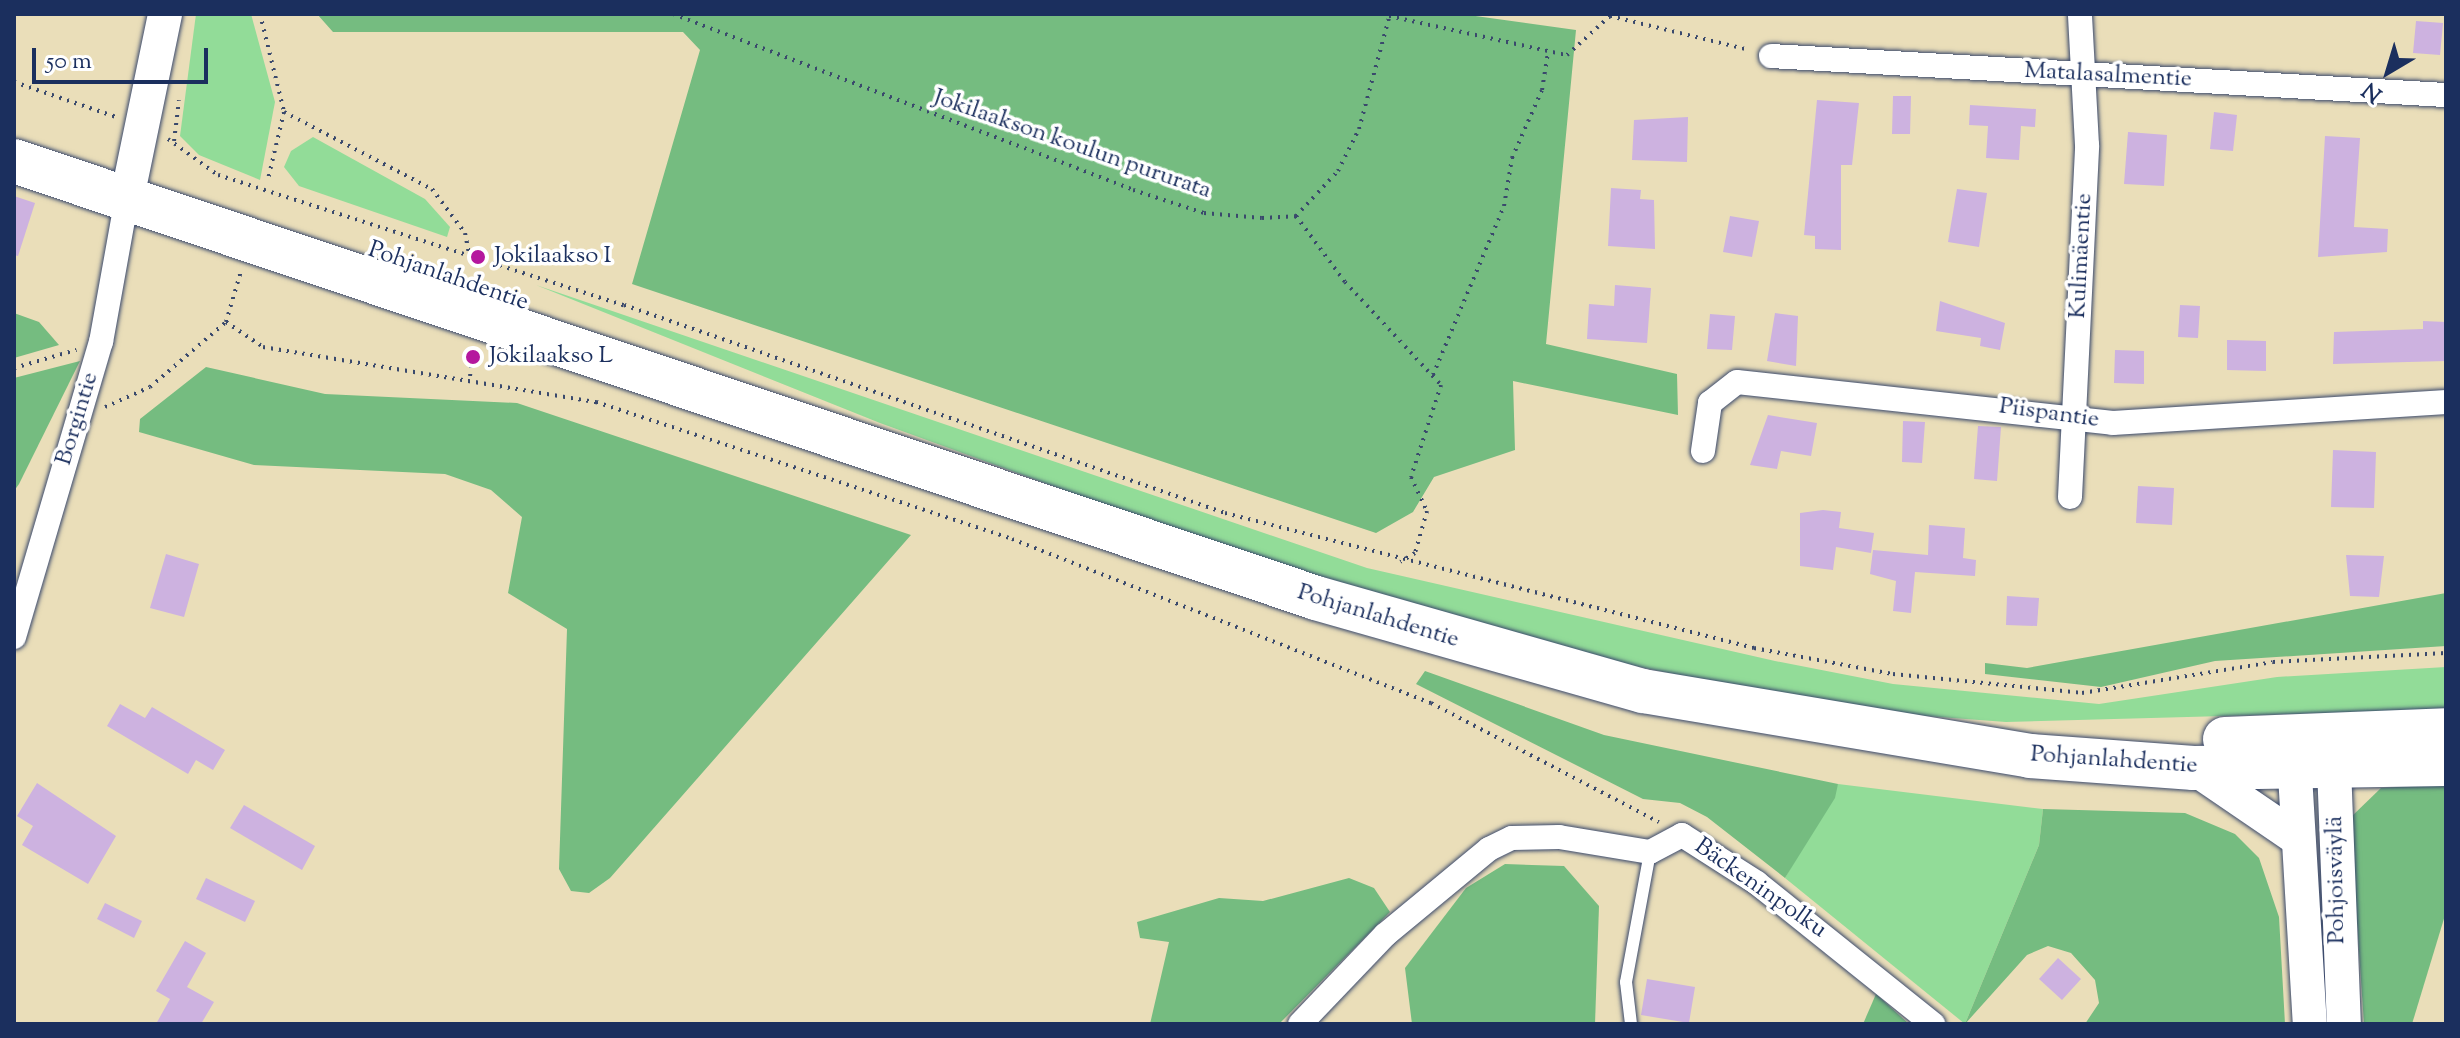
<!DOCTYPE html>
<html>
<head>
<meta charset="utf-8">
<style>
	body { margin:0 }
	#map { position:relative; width:2460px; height:1038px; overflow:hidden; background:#eadeb9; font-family:"Sorts Mill Goudy",serif }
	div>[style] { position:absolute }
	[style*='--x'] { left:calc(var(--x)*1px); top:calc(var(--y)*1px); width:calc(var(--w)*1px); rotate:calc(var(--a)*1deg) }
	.green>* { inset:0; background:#92dc98 }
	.forest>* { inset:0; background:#75bc80 }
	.building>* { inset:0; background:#cdb2e0 }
	.path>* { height:4px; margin-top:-2px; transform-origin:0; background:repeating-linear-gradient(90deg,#3a496c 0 2px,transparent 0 8px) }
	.roads { filter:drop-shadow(0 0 2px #3a496c) drop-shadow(0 0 2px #3a496c) }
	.lane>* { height:12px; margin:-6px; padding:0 6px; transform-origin:6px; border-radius:6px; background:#fff }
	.street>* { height:24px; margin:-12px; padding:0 12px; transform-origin:12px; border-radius:12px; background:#fff }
	.secondary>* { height:34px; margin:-17px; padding:0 17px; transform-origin:17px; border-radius:17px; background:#fff }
	.highway>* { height:44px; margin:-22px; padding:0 22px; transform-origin:22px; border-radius:22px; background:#fff }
	.dots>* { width:22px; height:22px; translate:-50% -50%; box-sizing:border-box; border:4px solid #fff; border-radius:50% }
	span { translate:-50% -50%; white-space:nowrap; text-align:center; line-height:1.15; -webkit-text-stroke:7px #fff; paint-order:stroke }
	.street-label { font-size:24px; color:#1b2f5e }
	.poi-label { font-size:24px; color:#1b2f5e }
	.left { translate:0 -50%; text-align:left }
	.frame { position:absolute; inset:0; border:16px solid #1b2f5e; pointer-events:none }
	.north { position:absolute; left:2348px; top:32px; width:80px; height:80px; -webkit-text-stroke:6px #fff; paint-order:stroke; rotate:218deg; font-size:22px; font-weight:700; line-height:32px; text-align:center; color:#1b2f5e }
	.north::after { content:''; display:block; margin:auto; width:28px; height:36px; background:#1b2f5e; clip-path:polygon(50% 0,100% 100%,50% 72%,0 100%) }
	.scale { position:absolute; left:32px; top:48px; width:176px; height:36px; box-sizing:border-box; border:4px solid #1b2f5e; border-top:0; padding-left:10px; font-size:24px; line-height:28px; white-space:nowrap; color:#1b2f5e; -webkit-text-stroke:6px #fff; paint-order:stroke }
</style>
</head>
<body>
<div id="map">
	<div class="green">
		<i style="clip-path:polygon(196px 14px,251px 14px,275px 102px,260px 180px,199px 155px,180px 136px)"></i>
		<i style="clip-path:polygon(313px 137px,425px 199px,450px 227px,447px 237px,299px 186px,284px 167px,291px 151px)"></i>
		<i style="clip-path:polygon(536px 285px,1367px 568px,1775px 661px,1893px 684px,2099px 704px,2277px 677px,2446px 667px,2446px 710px,2006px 722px,1846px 710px,1521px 642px,1213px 544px,880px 423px)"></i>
		<i style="clip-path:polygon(1838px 784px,2043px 809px,2039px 845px,1965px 1024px,1785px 878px)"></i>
	</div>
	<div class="forest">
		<i style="clip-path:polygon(317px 14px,1461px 14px,1576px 30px,1546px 344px,1677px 374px,1678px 415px,1513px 381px,1515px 450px,1434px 477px,1413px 512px,1376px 533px,632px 284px,700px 50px,683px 32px,333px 32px)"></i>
		<i style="clip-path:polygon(14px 313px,39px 322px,59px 345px,14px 358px)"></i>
		<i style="clip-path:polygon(80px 361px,19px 484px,14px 491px,14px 378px)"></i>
		<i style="clip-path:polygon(206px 367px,325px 394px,517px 403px,911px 535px,610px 878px,589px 893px,571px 891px,559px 869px,567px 629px,508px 593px,522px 517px,491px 490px,445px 474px,254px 465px,139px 432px,140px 419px)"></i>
		<i style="clip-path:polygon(2446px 593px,2446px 646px,2215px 661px,2101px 687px,1985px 674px,1985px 663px,2027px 668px)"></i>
		<i style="clip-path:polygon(1425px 671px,1604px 735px,1838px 784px,1835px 798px,1785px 878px,1707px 817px,1680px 803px,1643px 799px,1416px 684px)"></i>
		<i style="clip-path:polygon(2446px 784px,2446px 912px,2412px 1024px,2364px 1024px,2350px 818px,2381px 788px)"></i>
		<i style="clip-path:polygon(2043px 809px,2185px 813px,2235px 834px,2259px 858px,2279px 917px,2285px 1024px,2085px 1024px,2099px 1003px,2095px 980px,2071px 953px,2048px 946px,2027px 955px,1965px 1024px,2039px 845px)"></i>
		<i style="clip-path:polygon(1505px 864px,1564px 866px,1599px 906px,1595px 1024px,1412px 1024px,1405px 968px,1466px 888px)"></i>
		<i style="clip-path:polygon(1349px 878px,1374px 888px,1390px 912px,1279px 1024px,1150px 1024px,1169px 942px,1140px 938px,1137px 922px,1219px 898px,1263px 901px)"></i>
		<i style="clip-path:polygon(1876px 994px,1909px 1024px,1863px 1024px)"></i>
	</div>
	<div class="building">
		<i style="clip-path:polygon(2416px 21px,2443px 23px,2440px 55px,2413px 53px)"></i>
		<i style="clip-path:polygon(1893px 96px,1911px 96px,1910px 134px,1892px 134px)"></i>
		<i style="clip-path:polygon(1817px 100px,1859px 103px,1852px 165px,1841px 165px,1841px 250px,1815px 249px,1815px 236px,1804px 235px)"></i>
		<i style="clip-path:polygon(1970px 105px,2036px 109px,2035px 127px,2021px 126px,2019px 160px,1986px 158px,1988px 126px,1969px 125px)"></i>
		<i style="clip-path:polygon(2214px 112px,2237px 115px,2233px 151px,2210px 149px)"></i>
		<i style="clip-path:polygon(1688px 117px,1687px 162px,1632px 160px,1634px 120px)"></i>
		<i style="clip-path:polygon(2128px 132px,2167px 135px,2164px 186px,2124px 184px)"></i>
		<i style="clip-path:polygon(2325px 136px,2360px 138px,2354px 227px,2388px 229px,2387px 252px,2318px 257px)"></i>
		<i style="clip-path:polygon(1611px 188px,1641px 190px,1640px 199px,1654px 200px,1655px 249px,1608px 246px)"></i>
		<i style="clip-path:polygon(1957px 189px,1987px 193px,1979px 247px,1948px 242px)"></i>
		<i style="clip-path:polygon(14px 196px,35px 203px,18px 256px,14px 255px)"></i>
		<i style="clip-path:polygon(1730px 216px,1759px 221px,1752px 257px,1723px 252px)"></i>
		<i style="clip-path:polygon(1615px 285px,1651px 288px,1647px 343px,1587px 339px,1589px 304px,1614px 306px)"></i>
		<i style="clip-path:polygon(1940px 301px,2005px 323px,2000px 350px,1980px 346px,1981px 338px,1936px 331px)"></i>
		<i style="clip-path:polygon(2180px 305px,2200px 306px,2198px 338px,2178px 337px)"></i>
		<i style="clip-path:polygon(1775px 313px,1798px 316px,1796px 366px,1767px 361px)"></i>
		<i style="clip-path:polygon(1710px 314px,1735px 316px,1732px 350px,1707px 349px)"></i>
		<i style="clip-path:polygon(2423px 321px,2446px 322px,2446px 361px,2333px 364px,2334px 332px,2423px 329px)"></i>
		<i style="clip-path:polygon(2227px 340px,2266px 341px,2266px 371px,2227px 370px)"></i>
		<i style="clip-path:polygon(2115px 350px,2144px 351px,2144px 384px,2114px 383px)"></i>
		<i style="clip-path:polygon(1768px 415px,1817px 423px,1811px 456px,1781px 451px,1777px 469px,1750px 465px)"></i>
		<i style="clip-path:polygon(1903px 421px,1925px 422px,1922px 463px,1902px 462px)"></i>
		<i style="clip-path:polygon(1978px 426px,2001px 427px,1997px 481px,1974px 479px)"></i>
		<i style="clip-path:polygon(2333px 450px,2376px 452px,2374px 508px,2331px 507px)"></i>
		<i style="clip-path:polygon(2138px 486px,2174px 488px,2172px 525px,2136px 523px)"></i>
		<i style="clip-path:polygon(1823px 510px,1841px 512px,1839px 528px,1874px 533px,1871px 553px,1836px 547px,1833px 570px,1800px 566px,1800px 513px)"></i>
		<i style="clip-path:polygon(1929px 525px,1965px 528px,1963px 558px,1976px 560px,1975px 576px,1915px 572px,1911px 613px,1893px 611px,1896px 581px,1870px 574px,1873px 550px,1928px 555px)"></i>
		<i style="clip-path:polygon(166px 554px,199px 564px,184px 617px,150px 608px)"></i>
		<i style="clip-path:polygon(2346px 555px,2384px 556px,2379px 597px,2350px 596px)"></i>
		<i style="clip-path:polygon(2007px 596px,2039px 598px,2037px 626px,2006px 625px)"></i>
		<i style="clip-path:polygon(120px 704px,145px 718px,152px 707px,225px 750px,213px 770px,196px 760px,188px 774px,107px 726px)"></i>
		<i style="clip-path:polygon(37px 783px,116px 836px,88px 884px,22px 845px,33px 826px,17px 816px)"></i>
		<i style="clip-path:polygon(244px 805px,315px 846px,302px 870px,230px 828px)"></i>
		<i style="clip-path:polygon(206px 878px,255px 901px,245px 922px,196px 899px)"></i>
		<i style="clip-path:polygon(105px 903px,142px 921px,134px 938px,97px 919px)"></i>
		<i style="clip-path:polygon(185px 941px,206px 953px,187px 987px,214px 1002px,201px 1024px,156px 1024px,170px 999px,156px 991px)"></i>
		<i style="clip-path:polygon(2058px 958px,2081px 979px,2062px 1000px,2039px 979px)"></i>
		<i style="clip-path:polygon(1647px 979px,1695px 987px,1689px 1023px,1641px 1015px)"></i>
	</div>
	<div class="path">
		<i style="--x:260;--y:14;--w:101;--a:76.2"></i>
		<i style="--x:284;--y:112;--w:69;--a:103.4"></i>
		<i style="--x:673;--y:14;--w:493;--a:20.9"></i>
		<i style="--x:1133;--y:190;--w:75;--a:17.9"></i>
		<i style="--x:1204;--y:213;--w:58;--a:4.9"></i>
		<i style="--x:1262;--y:218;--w:34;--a:-3"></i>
		<i style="--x:1296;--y:216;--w:62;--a:-47"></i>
		<i style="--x:1338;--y:171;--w:47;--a:-63.4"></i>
		<i style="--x:1359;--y:129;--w:119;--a:-74.9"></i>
		<i style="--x:1389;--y:16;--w:182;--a:12.4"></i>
		<i style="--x:1567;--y:55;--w:58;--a:-42.2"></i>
		<i style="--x:1610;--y:16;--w:143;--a:13.7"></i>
		<i style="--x:14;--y:82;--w:108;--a:18.9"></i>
		<i style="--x:284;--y:112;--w:167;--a:27.5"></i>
		<i style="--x:432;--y:189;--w:55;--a:53.1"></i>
		<i style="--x:465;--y:233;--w:21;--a:79"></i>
		<i style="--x:168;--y:139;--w:62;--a:35.8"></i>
		<i style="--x:218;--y:175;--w:426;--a:17.8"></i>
		<i style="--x:624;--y:305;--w:636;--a:19.09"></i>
		<i style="--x:1225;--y:513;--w:546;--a:14.32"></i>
		<i style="--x:1754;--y:648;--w:141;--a:10.6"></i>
		<i style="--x:1893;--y:674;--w:190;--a:5.7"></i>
		<i style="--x:2082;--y:693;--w:193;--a:-9.2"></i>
		<i style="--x:2273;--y:662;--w:173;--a:-3"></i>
		<i style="--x:174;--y:141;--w:41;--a:-83"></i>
		<i style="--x:1296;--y:216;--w:82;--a:53.4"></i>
		<i style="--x:1345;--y:282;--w:141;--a:47"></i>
		<i style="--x:1441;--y:385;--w:97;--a:108.1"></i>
		<i style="--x:1411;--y:477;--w:38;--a:65"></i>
		<i style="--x:1427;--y:511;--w:44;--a:105.9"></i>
		<i style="--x:1415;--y:553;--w:17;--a:149"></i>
		<i style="--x:226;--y:322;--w:45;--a:34"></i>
		<i style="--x:263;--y:347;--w:338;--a:9.4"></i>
		<i style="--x:596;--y:402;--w:438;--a:18.2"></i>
		<i style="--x:1012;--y:539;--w:450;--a:21.4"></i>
		<i style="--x:1431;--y:703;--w:257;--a:27.6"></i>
		<i style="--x:14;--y:368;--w:65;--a:-16.2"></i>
		<i style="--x:1433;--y:375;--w:183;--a:-67.2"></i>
		<i style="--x:1504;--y:206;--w:49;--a:-80.5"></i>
		<i style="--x:1512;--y:158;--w:74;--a:-66.2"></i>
		<i style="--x:1542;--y:90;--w:38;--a:-81"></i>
		<i style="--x:470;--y:376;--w:28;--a:-82"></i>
		<i style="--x:105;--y:407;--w:49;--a:-24"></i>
		<i style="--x:150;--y:387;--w:100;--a:-40.5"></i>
		<i style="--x:226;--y:322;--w:53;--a:-73.6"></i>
	</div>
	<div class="roads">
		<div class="lane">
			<i style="--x:1631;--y:1024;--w:42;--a:-96.8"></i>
			<i style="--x:1626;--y:982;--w:132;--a:-79.5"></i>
		</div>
		<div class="street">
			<i style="--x:1771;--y:56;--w:676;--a:3.31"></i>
			<i style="--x:1703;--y:451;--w:49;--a:-81.7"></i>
			<i style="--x:1710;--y:403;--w:34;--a:-38"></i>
			<i style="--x:1737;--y:382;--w:378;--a:6.2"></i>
			<i style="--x:2113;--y:423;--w:334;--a:-3.6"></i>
			<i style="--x:2070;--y:497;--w:352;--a:-87.2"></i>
			<i style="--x:2087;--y:145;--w:131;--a:-93.1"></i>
			<i style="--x:14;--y:637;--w:308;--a:-73.6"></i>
			<i style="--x:101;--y:342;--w:146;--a:-79.8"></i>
			<i style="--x:1300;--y:1024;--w:123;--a:-46.3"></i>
			<i style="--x:1385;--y:935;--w:135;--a:-39.6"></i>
			<i style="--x:1489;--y:849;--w:25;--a:-26"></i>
			<i style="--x:1512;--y:838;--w:47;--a:-1.2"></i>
			<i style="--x:1559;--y:837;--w:92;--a:9.4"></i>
			<i style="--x:1650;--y:852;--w:36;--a:-28"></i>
			<i style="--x:1682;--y:835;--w:89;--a:32.6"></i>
			<i style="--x:1757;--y:883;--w:226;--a:38.7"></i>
		</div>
		<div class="secondary">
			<i style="--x:127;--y:198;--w:188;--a:-78.3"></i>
			<i style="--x:2293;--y:741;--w:284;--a:86.6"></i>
			<i style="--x:2333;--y:741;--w:283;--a:87.8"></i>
			<i style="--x:2194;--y:768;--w:126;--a:34.3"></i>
		</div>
		<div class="highway">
			<i style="--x:14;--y:161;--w:1373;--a:18.55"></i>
			<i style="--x:1316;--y:598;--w:340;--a:15.9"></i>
			<i style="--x:1643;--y:691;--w:392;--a:9.5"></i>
			<i style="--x:2030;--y:756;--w:164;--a:4.2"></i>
			<i style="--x:2194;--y:768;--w:252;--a:-0.9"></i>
			<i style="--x:2225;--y:739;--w:221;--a:-2.3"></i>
		</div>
	</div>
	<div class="dots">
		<i style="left:478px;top:257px;background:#b5179e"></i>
		<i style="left:473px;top:357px;background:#b5179e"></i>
	</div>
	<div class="street-label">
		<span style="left:2108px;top:76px;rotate:3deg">Matalasalmentie</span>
		<span style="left:1072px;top:145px;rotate:19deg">Jokilaakson koulun pururata</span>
		<span style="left:2082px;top:256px;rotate:-87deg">Kulimäentie</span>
		<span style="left:448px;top:277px;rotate:19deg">Pohjanlahdentie</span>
		<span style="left:2049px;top:414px;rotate:8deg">Piispantie</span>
		<span style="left:78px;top:419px;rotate:-73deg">Borgintie</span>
		<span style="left:1378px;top:617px;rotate:17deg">Pohjanlahdentie</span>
		<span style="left:2114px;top:761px;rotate:4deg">Pohjanlahdentie</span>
		<span style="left:2337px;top:880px;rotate:-91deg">Pohjoisväylä</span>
		<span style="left:1760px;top:889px;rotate:35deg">Bäckeninpolku</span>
	</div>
	<div class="poi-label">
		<span class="left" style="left:494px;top:257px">Jokilaakso I</span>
		<span class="left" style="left:489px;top:357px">Jokilaakso L</span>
	</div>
	<div class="frame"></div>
	<div class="north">N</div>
	<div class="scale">50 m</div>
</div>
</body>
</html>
